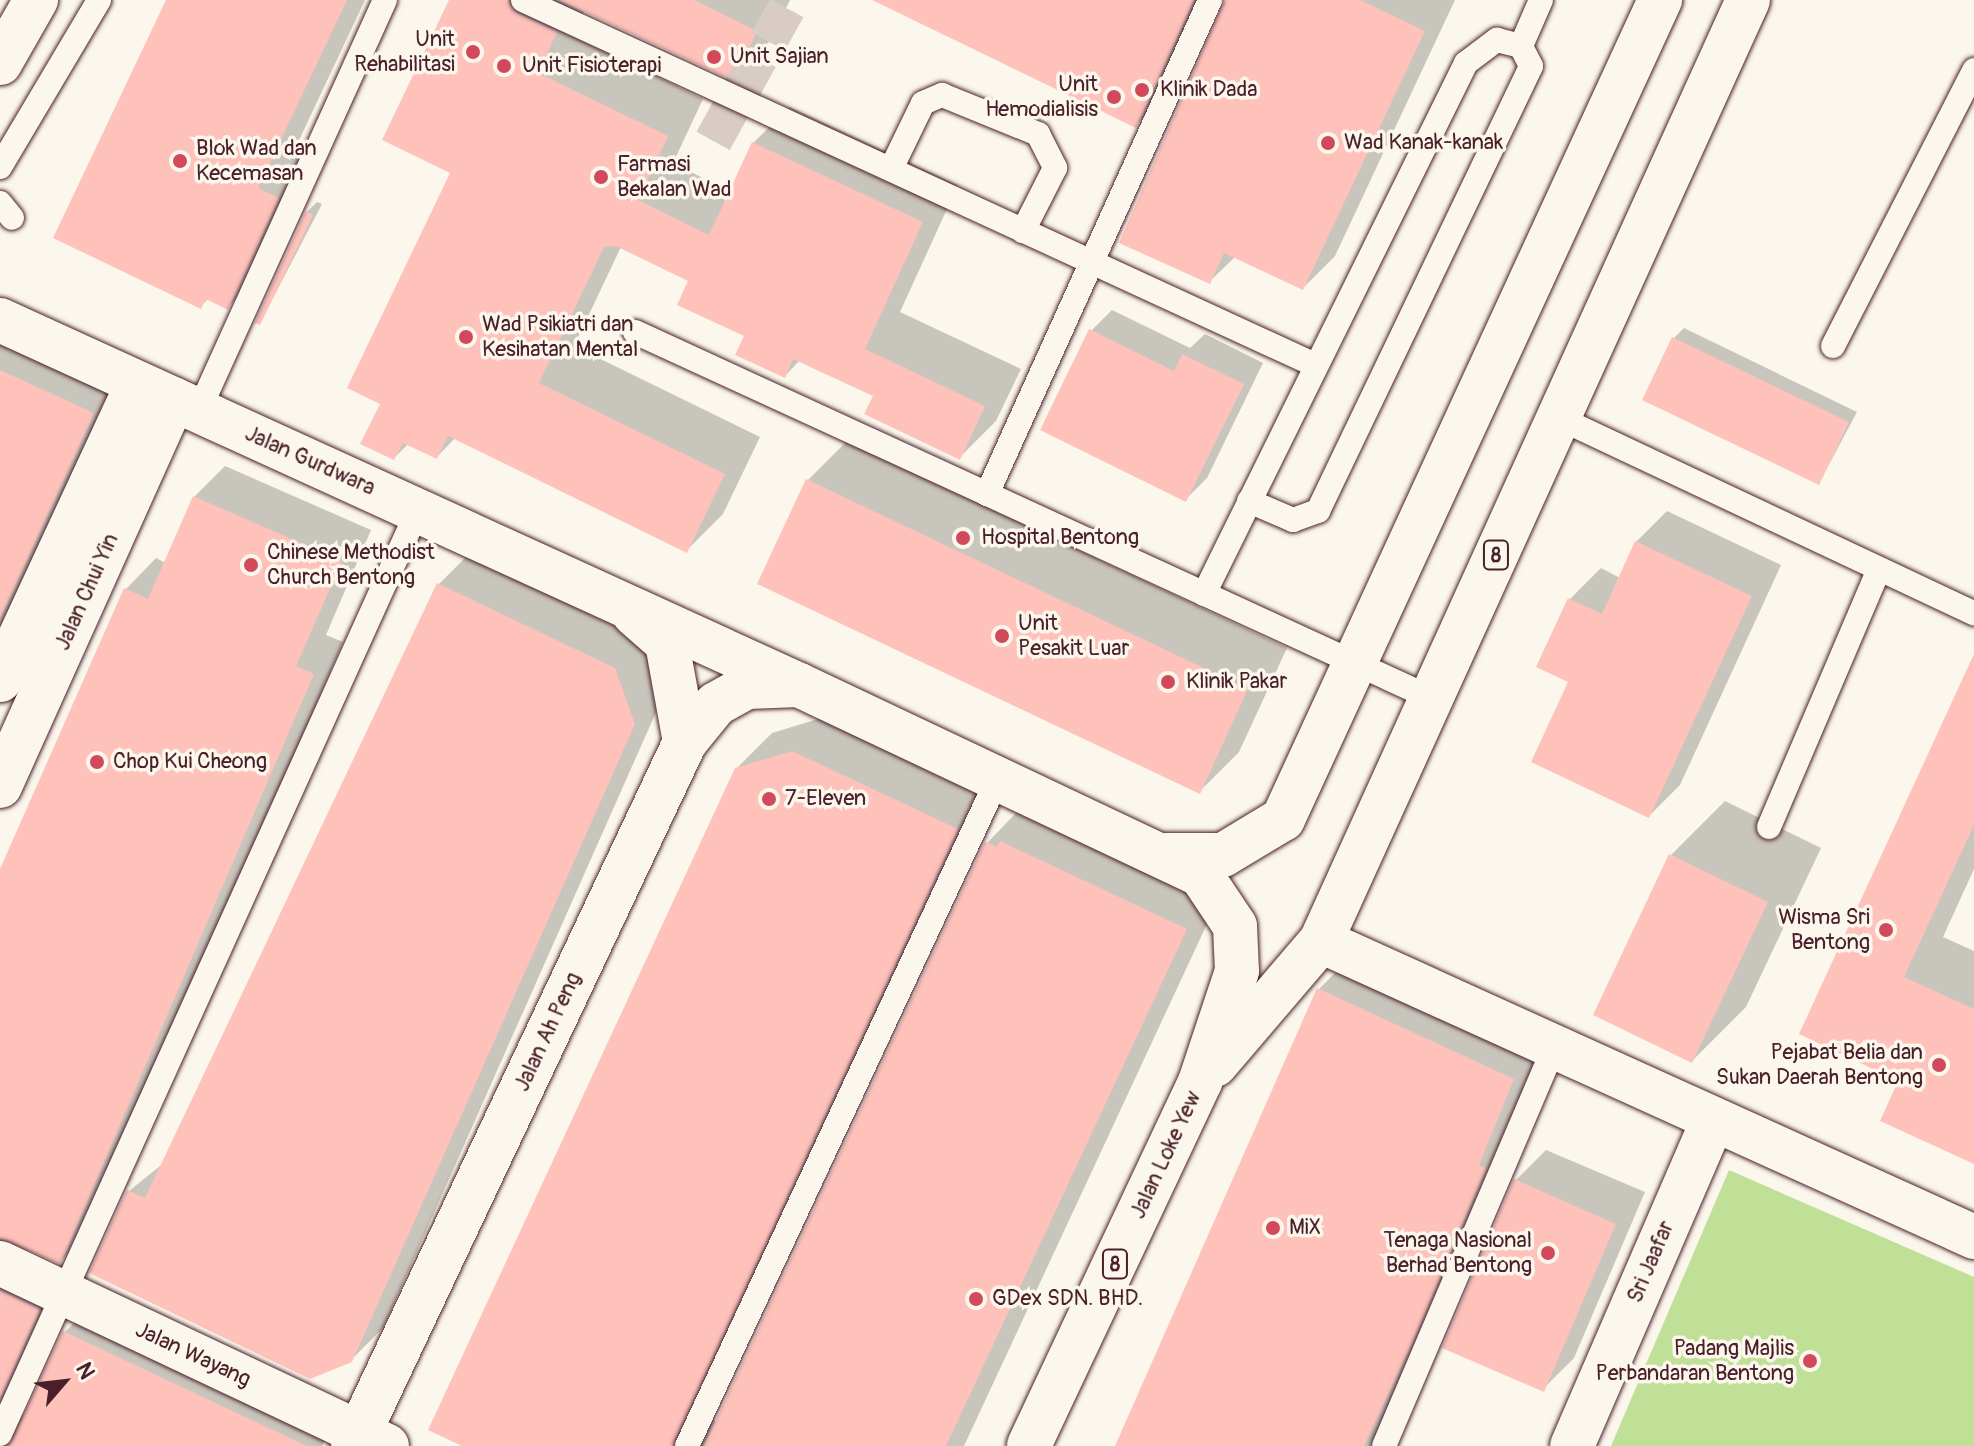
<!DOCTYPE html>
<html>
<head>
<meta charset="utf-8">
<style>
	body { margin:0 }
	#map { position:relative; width:1974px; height:1446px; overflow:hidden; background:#fbf7ec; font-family:Pangolin,sans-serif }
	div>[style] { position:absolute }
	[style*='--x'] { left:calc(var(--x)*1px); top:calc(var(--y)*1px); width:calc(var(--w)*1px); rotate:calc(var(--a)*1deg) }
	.green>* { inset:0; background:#c0df97 }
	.shadow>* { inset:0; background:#0003 }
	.building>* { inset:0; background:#fec2bb }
	.pedestrian-tunnel>* { height:38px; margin-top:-19px; transform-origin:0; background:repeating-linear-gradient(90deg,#d8ccc5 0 38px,transparent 0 57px) }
	.roads { filter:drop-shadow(0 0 2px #4a1f2b) drop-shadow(0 0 2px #4a1f2b) }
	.service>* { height:24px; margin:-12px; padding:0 12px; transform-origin:12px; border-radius:12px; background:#fbf7ec }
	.minor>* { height:44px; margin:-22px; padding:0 22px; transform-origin:22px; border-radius:22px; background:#fbf7ec }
	.primary>* { height:44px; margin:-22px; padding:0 22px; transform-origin:22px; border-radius:22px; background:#fbf7ec }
	.dots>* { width:22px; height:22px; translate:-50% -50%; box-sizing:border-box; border:4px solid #fbf7ec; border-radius:50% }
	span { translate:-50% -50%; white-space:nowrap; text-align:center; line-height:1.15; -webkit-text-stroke:7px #fbf7ec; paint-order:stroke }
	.shield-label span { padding:2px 6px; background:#fbf7ec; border:2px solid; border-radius:6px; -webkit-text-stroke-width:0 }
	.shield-label { font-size:20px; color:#4a1f2b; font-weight:700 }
	.poi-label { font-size:22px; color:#4a1f2b }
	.right { translate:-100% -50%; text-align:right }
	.left { translate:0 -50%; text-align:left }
	.street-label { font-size:22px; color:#4a1f2b }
	.north { position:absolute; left:24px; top:1342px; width:80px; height:80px; -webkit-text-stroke:6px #fbf7ec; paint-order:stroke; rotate:62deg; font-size:22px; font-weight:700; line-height:32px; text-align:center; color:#4a1f2b }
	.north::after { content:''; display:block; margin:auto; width:28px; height:36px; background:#4a1f2b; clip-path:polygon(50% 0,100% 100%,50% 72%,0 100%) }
</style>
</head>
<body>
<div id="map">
	<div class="green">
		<i style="clip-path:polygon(1729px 1170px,1974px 1277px,1974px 1446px,1611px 1446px)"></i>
	</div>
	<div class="shadow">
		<i style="clip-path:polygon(168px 0,365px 0,294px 151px,314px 161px,264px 271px,228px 307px,209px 298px,200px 307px)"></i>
		<i style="clip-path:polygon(451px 0,790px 0,770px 41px,734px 78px,586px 7px,573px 36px,703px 99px,673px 163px,731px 192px,753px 143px,790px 107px,958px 185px,900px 312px,1021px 369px,996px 421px,960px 457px,875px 395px,800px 360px,785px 376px,690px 280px,621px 247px,574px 346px,760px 437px,723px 514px,687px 550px,456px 437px,437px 457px,408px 444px,394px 458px,382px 403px,453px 172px)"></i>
		<i style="clip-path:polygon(877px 0,1210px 0,1167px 94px,1135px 126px)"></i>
		<i style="clip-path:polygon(1225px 0,1455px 0,1335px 256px,1303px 288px,1236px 256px,1209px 282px)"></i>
		<i style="clip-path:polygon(317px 202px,322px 204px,260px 323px,307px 212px)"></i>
		<i style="clip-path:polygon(1112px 310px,1190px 348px,1205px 334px,1263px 363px,1207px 478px,1186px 499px,1091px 331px)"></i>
		<i style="clip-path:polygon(0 325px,123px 382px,0 651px)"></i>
		<i style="clip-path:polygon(1684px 328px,1857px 412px,1819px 483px,1674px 338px)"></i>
		<i style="clip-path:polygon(847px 441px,1287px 648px,1239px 752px,1199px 792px,807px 481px)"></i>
		<i style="clip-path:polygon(225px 466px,371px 530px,326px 635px,343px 642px,91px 1231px,60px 1262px,10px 1240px,69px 1278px,16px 1396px,25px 1420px,65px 1332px,96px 1301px,336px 1415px,322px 1446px,0 1446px,0 877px,126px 589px,156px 558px,166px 563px,194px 497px)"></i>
		<i style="clip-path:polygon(1667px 511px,1781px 565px,1680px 785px,1649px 816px,1571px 681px,1570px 599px,1601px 568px,1620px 578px,1636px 542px)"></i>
		<i style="clip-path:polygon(470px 553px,645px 638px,665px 692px,383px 1328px,351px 1360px,129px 1191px,165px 1162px,439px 584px)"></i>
		<i style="clip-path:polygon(1974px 659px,1974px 869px,1943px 937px,1974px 951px,1974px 1162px,1900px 1080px,1801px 1033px)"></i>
		<i style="clip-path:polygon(828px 716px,992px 793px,708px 1403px,716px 1424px,987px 843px,1022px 807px,1221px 894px,964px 1446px,466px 1446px,736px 769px,772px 733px)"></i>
		<i style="clip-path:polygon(1725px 801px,1821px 848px,1746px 1007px,1692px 1061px,1670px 856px)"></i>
		<i style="clip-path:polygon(1359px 949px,1553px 1039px,1390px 1446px,1117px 1446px,1319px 989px)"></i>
		<i style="clip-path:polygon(1546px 1150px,1645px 1192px,1574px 1358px,1543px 1389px,1515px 1181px)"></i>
	</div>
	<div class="building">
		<i style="clip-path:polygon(166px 0,347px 0,258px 188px,279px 198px,228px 310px,206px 299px,201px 309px,53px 238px)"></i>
		<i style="clip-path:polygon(449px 0,508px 0,516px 13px,557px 32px,538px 73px,668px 136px,638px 200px,709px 235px,752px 142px,923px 222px,865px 349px,985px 406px,960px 460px,864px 414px,873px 396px,793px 359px,785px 378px,735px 355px,744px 336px,677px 305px,688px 281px,616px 246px,604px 247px,539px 383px,725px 474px,687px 553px,448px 436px,437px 459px,403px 443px,394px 460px,360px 444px,380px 404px,347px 388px,450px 173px,382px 140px)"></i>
		<i style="clip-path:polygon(559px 0,694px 0,757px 31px,734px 81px)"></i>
		<i style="clip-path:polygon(872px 0,1194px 0,1136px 128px)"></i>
		<i style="clip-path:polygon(1225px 0,1360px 0,1425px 31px,1303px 290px,1224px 253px,1210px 284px,1119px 243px)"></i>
		<i style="clip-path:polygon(306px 211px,313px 215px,260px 325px,255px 323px)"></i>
		<i style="clip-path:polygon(1089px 329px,1174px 371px,1182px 354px,1244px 384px,1186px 502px,1040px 430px)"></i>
		<i style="clip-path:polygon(1672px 337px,1849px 422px,1819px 485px,1642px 400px)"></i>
		<i style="clip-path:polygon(0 370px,94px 413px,0 618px)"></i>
		<i style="clip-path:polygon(806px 479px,1248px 689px,1200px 794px,757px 584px)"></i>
		<i style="clip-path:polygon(193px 496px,342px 561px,296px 666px,314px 674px,60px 1264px,0 1238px,0 869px,124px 588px,148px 599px)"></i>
		<i style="clip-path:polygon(1635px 541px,1752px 596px,1649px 818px,1531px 762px,1568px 682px,1536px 667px,1568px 598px,1602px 614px)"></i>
		<i style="clip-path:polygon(437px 583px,615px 668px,635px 724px,352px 1362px,310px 1379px,89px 1273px,127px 1190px,145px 1198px)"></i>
		<i style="clip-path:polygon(1974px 654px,1974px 825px,1904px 977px,1974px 1009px,1974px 1164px,1880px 1121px,1898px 1081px,1799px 1034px)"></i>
		<i style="clip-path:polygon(792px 751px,958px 829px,672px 1446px,462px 1446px,428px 1430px,735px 768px)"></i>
		<i style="clip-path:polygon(1000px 841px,1187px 929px,946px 1446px,704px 1446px,985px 842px,997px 847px)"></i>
		<i style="clip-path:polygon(1669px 854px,1768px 902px,1692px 1063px,1593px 1015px)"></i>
		<i style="clip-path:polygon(1317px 988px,1514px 1079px,1479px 1165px,1486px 1168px,1415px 1336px,1364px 1446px,1115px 1446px)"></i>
		<i style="clip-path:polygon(1514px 1179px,1616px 1224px,1544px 1392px,1442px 1348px)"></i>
		<i style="clip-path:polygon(0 1291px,40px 1309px,0 1398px)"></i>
		<i style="clip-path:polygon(63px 1331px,307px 1446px,9px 1446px)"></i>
	</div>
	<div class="pedestrian-tunnel">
		<i style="--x:713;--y:141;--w:161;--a:-61"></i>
	</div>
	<div class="roads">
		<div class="service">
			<i style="--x:523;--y:0;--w:872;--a:24.74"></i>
			<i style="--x:0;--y:167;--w:194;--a:-59.3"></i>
			<i style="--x:891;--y:169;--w:73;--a:-64.1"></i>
			<i style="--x:923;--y:103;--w:21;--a:-23"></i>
			<i style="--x:942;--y:95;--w:104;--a:22.1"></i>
			<i style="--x:1038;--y:134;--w:38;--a:63"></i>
			<i style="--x:1055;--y:168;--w:71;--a:116.9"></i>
			<i style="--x:0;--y:203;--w:19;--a:51"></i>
			<i style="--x:635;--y:332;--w:876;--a:24.69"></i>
			<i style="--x:1833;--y:346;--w:310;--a:-62.9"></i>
			<i style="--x:199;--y:410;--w:450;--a:-65.6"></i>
			<i style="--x:1559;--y:418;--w:459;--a:25.2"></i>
			<i style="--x:987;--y:494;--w:542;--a:-65.7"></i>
			<i style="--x:1249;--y:501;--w:48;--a:23.4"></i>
			<i style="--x:1293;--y:520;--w:27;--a:-20"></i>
			<i style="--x:1318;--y:511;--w:493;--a:-64.4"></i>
			<i style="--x:1531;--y:66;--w:22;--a:-117"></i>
			<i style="--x:1521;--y:46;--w:50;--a:-66.5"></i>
			<i style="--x:1204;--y:594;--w:592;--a:-63.74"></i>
			<i style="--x:1466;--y:63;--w:39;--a:-37"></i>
			<i style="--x:1497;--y:40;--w:25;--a:14"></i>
			<i style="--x:1769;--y:827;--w:280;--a:-66.9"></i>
			<i style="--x:0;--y:1434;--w:1014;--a:-65.66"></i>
			<i style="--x:687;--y:1446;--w:737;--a:-65.03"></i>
			<i style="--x:1384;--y:1446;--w:431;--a:-66.9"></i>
		</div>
		<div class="minor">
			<i style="--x:0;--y:63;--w:73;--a:-60.3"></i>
			<i style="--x:0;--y:320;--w:878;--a:24.55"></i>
			<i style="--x:634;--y:614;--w:44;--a:41.3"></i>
			<i style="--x:667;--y:643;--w:101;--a:79.7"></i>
			<i style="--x:0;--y:680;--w:327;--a:-65.1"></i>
			<i style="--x:0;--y:786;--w:424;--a:-65.8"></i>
			<i style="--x:1321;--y:941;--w:717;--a:24.38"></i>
			<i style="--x:0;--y:1263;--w:428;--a:25.3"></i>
			<i style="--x:1572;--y:1446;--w:352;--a:-66.6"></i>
		</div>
		<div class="primary">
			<i style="--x:1165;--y:855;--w:58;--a:0"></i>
			<i style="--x:1223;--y:855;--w:70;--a:-31"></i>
			<i style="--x:1283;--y:819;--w:902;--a:-65.28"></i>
			<i style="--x:1215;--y:1065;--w:163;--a:-49.5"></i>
			<i style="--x:1321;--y:941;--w:1033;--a:-65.59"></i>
			<i style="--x:353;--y:1446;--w:778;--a:-64.75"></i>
			<i style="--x:685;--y:742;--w:49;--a:-50.8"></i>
			<i style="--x:716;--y:704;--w:35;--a:-29"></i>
			<i style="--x:747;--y:687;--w:52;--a:-2.2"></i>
			<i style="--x:799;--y:685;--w:445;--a:25.3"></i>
			<i style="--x:1201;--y:875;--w:61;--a:56.3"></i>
			<i style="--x:1235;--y:926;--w:45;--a:87.5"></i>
			<i style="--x:1237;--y:971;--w:117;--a:108.4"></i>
			<i style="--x:1200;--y:1082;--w:402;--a:115.2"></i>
		</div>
	</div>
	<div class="dots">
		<i style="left:473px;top:52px;background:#d1495b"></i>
		<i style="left:714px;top:57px;background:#d1495b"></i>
		<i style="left:504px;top:66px;background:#d1495b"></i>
		<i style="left:1142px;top:90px;background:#d1495b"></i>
		<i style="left:1114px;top:97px;background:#d1495b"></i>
		<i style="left:1328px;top:143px;background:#d1495b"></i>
		<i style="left:180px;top:161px;background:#d1495b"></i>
		<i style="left:601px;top:177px;background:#d1495b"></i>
		<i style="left:466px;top:337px;background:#d1495b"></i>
		<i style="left:963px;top:538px;background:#d1495b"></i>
		<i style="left:251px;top:565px;background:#d1495b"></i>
		<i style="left:1002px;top:636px;background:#d1495b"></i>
		<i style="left:1168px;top:682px;background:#d1495b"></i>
		<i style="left:97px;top:762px;background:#d1495b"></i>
		<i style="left:769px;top:799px;background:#d1495b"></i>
		<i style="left:1886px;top:930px;background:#d1495b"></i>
		<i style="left:1939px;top:1065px;background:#d1495b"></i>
		<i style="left:1273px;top:1228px;background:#d1495b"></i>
		<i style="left:1548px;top:1253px;background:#d1495b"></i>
		<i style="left:976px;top:1299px;background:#d1495b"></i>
		<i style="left:1810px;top:1361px;background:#d1495b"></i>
	</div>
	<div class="shield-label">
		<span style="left:1496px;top:555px">8</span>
		<span style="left:1115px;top:1264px">8</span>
	</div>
	<div class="poi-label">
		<span class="right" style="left:455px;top:52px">Unit<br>Rehabilitasi</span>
		<span class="left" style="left:730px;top:57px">Unit Sajian</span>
		<span class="left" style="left:522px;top:66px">Unit Fisioterapi</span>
		<span class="right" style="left:1098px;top:97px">Unit<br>Hemodialisis</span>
		<span class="left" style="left:1160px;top:90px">Klinik Dada</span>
		<span class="left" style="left:1344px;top:143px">Wad Kanak-kanak</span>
		<span class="left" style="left:196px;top:161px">Blok Wad dan<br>Kecemasan</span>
		<span class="left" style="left:617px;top:177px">Farmasi<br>Bekalan Wad</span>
		<span class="left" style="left:482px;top:337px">Wad Psikiatri dan<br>Kesihatan Mental</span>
		<span class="left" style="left:981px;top:538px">Hospital Bentong</span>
		<span class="left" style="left:267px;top:565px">Chinese Methodist<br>Church Bentong</span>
		<span class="left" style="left:1018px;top:636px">Unit<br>Pesakit Luar</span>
		<span class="left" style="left:1186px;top:682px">Klinik Pakar</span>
		<span class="left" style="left:113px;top:762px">Chop Kui Cheong</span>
		<span class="left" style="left:785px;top:799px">7-Eleven</span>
		<span class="right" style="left:1870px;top:930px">Wisma Sri<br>Bentong</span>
		<span class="right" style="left:1923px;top:1065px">Pejabat Belia dan<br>Sukan Daerah Bentong</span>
		<span class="left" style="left:1289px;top:1228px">MiX</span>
		<span class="right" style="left:1532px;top:1253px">Tenaga Nasional<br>Berhad Bentong</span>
		<span class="left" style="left:992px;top:1299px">GDex SDN. BHD.</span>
		<span class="right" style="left:1794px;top:1361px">Padang Majlis<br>Perbandaran Bentong</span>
	</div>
	<div class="street-label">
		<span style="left:310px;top:461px;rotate:24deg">Jalan Gurdwara</span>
		<span style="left:87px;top:592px;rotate:-66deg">Jalan Chui Yin</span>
		<span style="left:548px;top:1032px;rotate:-65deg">Jalan Ah Peng</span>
		<span style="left:1166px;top:1155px;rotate:-65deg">Jalan Loke Yew</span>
		<span style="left:1651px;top:1262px;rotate:-67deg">Sri Jaafar</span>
		<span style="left:193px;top:1355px;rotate:25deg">Jalan Wayang</span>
	</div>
	<div class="north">N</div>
</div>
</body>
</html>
